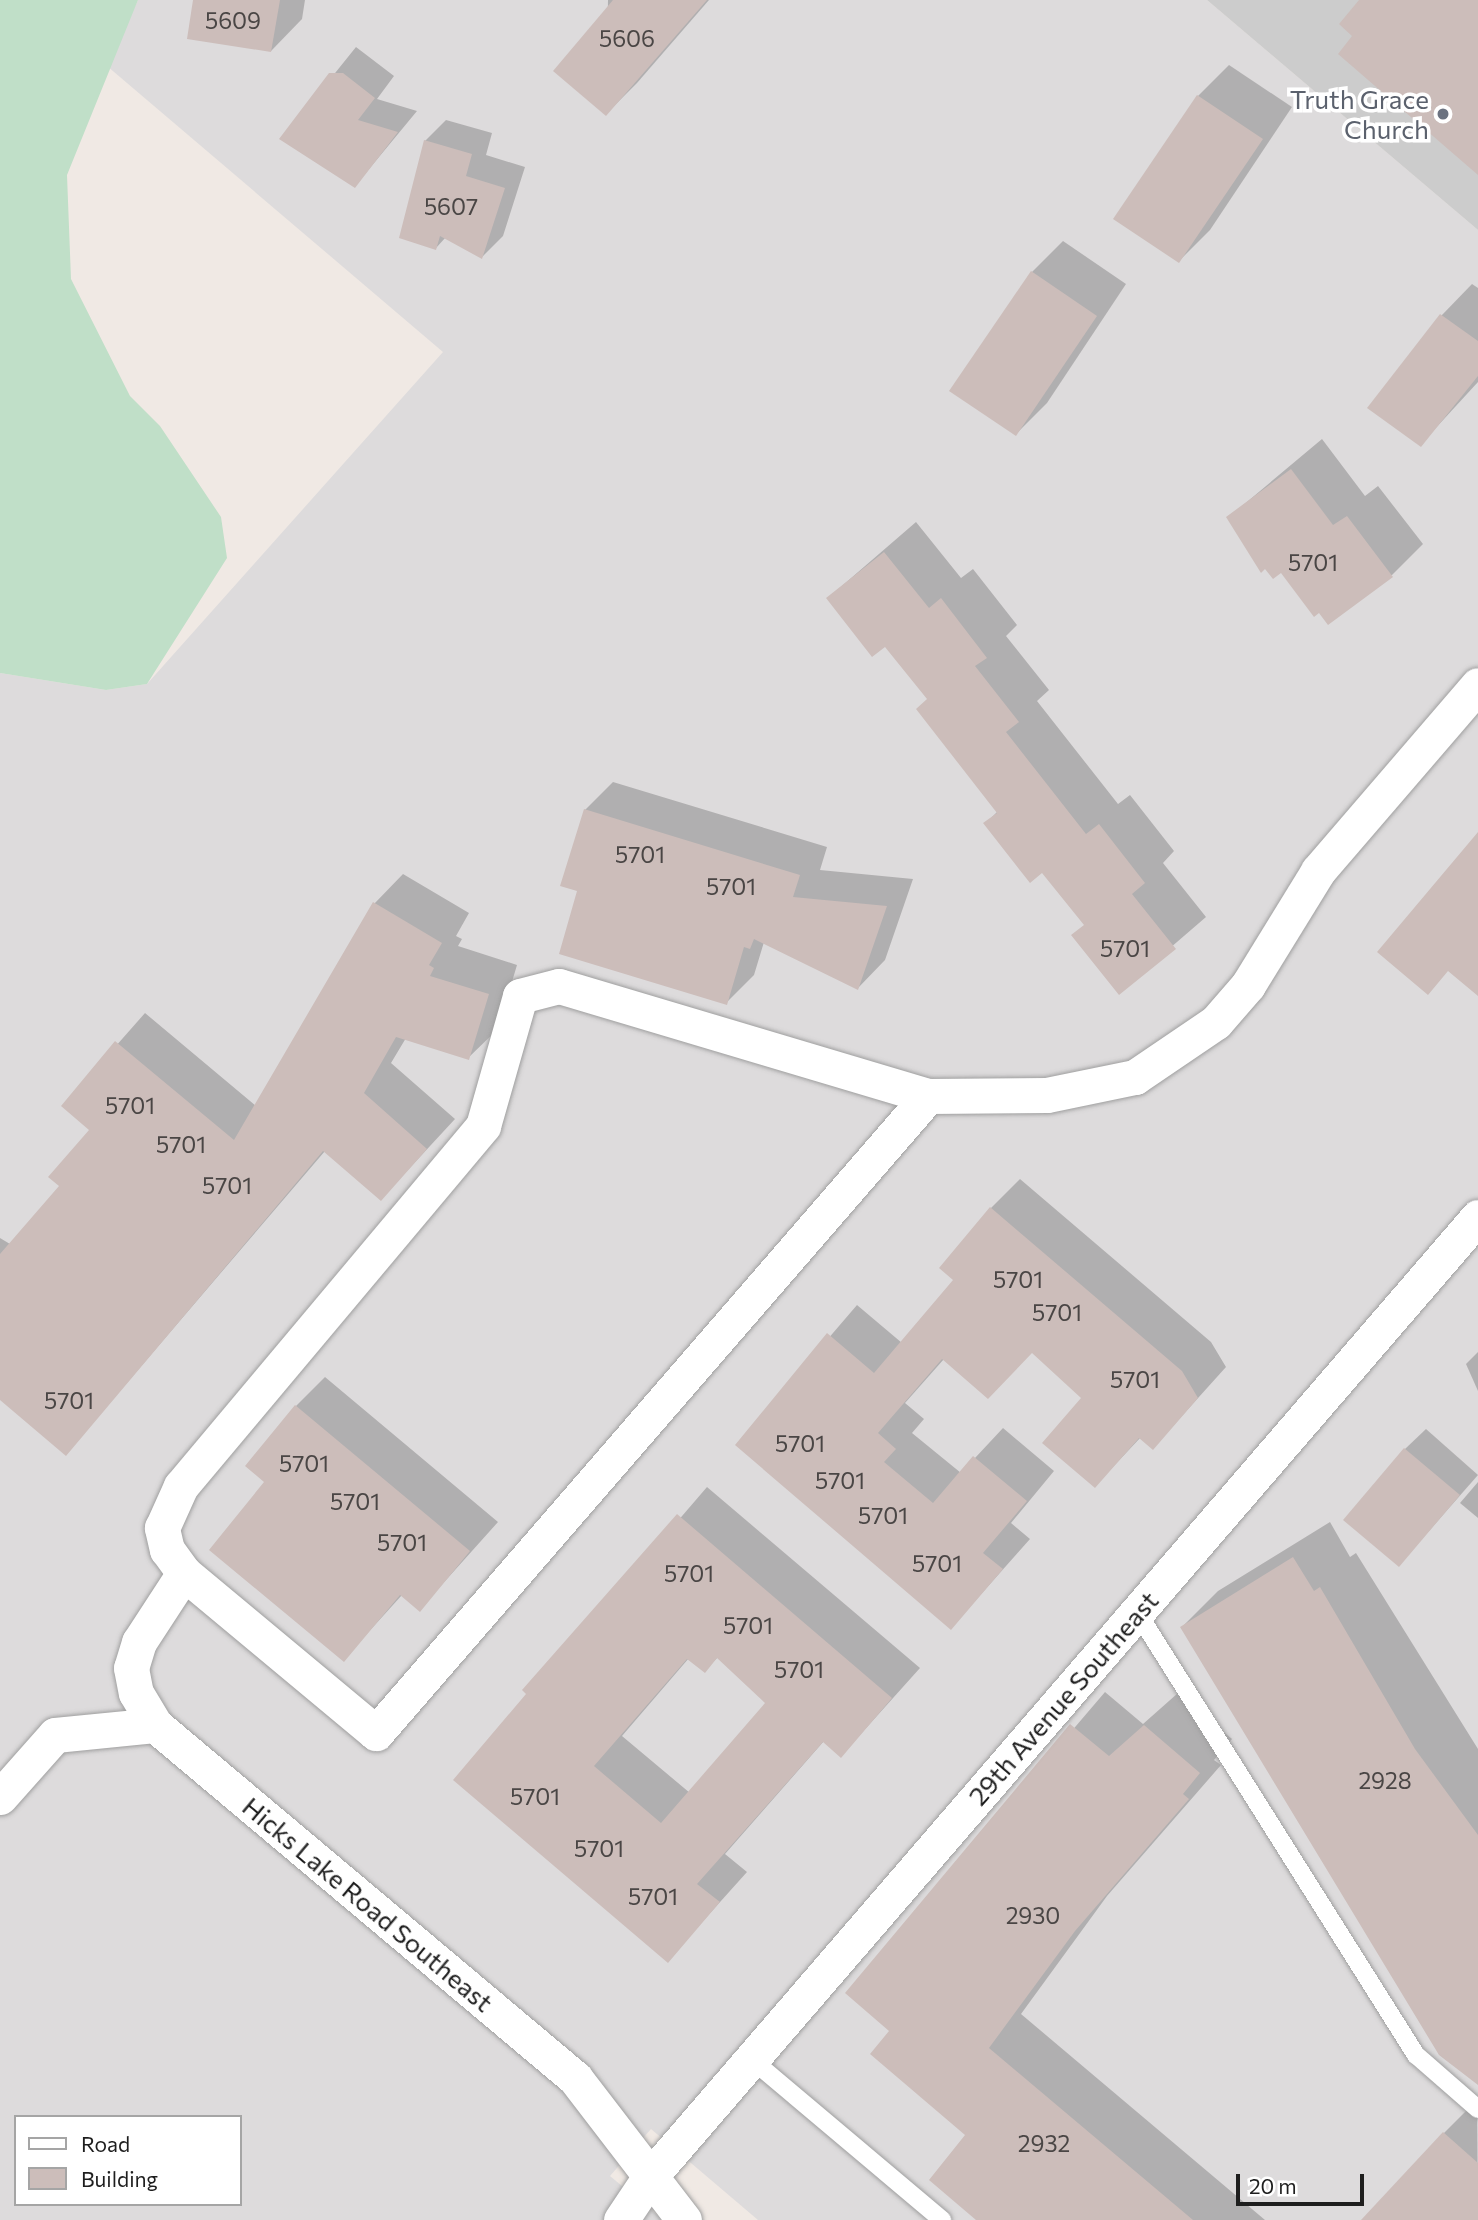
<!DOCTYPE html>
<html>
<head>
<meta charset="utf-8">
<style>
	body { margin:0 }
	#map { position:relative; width:1478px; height:2220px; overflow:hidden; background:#f0e9e4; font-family:Commissioner,sans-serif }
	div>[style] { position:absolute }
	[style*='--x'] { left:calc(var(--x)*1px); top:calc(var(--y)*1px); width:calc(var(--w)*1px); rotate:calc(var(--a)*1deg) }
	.residential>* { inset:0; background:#dddbdc }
	.religious>* { inset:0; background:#ccc }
	.wetland>* { inset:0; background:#c0dfc8 }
	.shadow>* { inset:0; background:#0003 }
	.building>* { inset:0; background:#ccbdba }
	.roads { filter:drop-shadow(0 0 2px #9f9f9f) drop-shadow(0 0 2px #9f9f9f) }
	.service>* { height:18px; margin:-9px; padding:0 9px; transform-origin:9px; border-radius:9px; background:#fff }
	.minor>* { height:35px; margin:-17.5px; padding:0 17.5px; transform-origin:17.5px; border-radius:17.5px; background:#fff }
	.dots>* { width:19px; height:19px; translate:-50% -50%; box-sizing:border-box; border:4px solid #fff; border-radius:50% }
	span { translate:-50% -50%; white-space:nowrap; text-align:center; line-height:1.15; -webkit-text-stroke:7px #fff; paint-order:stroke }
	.number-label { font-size:23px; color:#4a4645 }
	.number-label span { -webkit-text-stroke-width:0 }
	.worship-label { font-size:26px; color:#5b616d }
	.right { translate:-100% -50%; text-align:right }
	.street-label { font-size:26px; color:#1e1e1e }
	.legend { position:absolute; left:14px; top:2115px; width:228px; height:91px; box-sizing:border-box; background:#fff; border:2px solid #a5a5a5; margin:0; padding:9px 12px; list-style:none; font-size:21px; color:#1e1e1e }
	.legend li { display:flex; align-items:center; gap:14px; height:35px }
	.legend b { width:35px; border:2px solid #a5a5a5 }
	.scale { position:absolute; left:1236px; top:2174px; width:128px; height:32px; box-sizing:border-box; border:4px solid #1e1e1e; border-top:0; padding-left:9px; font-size:21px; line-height:24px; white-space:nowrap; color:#1e1e1e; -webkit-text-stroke:5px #fff; paint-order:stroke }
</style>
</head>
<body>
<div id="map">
	<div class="residential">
		<i style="clip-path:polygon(evenodd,138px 0,1207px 0,1478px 230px,1478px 2220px,758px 2220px,651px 2129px,610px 2176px,663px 2220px,0 2220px,0 673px,106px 690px,147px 684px,443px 352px,107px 66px,138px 0,16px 2117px,240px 2117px,240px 2204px,16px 2204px,16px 2117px)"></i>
	</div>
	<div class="religious">
		<i style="clip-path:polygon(1207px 0,1478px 0,1478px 230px)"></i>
	</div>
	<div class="wetland">
		<i style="clip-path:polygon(0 0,138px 0,67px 175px,71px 279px,130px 396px,160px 426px,221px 517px,227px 558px,147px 684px,106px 690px,0 673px)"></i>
	</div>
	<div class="shadow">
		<i style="clip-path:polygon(194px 0,305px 0,302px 19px,271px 51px)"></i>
		<i style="clip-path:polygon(709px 0,637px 83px,606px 114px,608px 0)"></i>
		<i style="clip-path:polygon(356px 47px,394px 76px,377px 99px,417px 111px,355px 186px,282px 139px)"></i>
		<i style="clip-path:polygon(1229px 65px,1292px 107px,1210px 230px,1179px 261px,1198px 96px)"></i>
		<i style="clip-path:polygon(446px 120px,492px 133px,486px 155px,525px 167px,503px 236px,482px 257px,446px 237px,436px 248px,425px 141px)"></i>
		<i style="clip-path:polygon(1063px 241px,1126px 284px,1047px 403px,1016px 434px,1032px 272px)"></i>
		<i style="clip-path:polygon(1472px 284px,1478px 288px,1478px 382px,1421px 444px,1441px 316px)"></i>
		<i style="clip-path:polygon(1322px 439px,1365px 496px,1378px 486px,1423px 544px,1392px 575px,1281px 571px,1229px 517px)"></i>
		<i style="clip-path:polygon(916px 522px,961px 578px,973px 569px,1017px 625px,1006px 636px,1049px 690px,1037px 701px,1118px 804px,1130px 795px,1174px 851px,1163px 863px,1206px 917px,1119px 992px,1085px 924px,1043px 870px,986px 823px,998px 811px,928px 698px,886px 644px,828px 598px)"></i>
		<i style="clip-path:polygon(613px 782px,827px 847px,820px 870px,913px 879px,885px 960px,858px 988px,764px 942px,754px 975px,726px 1003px,579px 890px,585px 810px)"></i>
		<i style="clip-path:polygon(403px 874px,469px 913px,456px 936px,462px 939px,458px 946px,517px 965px,498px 1029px,468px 1058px,406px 1038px,391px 1063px,455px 1119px,381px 1199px,325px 1151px,66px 1454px,0 1398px,0 1238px,10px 1244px,62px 1186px,92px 1130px,63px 1106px,145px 1013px,256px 1106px,374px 904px)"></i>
		<i style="clip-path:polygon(1020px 1179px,1211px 1342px,1226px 1367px,1153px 1448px,1141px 1437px,1095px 1486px,1083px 1398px,1032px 1351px,944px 1359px,905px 1403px,924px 1419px,912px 1433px,961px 1473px,1003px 1428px,1054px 1471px,1011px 1523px,1030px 1539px,951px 1628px,737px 1445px,857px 1305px,902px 1343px,955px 1279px,991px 1208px)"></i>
		<i style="clip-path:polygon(1478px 1352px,1478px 1391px,1466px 1364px)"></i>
		<i style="clip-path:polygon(325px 1377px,498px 1522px,420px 1609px,402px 1595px,344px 1659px,296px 1406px)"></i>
		<i style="clip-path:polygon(1426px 1429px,1478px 1475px,1399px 1565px,1405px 1449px)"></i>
		<i style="clip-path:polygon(1478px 1482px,1478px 1518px,1460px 1503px)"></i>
		<i style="clip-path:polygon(evenodd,707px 1487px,920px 1668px,841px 1756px,824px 1741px,725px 1854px,747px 1872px,668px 1960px,455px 1780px,707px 1487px,718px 1657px,768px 1703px,690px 1793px,622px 1736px,689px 1658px,704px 1671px,718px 1657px)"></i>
		<i style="clip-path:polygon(1330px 1522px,1350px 1557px,1356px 1553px,1478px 1749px,1478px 2083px,1182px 1627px,1218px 1591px)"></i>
		<i style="clip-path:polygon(1105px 1692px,1143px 1724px,1178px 1693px,1232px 1739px,1214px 1760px,1221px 1765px,1107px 1896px,1021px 2014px,1265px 2220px,979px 2220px,967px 2135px,892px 2030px,848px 1993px)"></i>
		<i style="clip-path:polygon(1477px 2100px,1478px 2220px,1365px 2220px,1444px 2133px)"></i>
	</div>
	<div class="building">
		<i style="clip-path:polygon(193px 0,280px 0,271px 52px,187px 39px)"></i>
		<i style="clip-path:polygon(613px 0,707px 0,606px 116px,553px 71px)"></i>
		<i style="clip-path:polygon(1359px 0,1478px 0,1478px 175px,1338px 54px,1352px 36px,1339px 24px)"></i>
		<i style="clip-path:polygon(329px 73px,343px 73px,375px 98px,358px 120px,398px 132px,355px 188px,279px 139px)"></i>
		<i style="clip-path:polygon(1197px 95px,1263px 139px,1179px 263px,1113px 219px)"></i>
		<i style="clip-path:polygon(424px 140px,472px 154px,466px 176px,505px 188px,482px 259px,440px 236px,436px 250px,399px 238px)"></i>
		<i style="clip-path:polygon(1031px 271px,1097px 316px,1016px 436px,949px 391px)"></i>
		<i style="clip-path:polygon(1440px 314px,1478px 341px,1478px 376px,1421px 447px,1367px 408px)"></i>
		<i style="clip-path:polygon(1291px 469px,1333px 525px,1347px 516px,1393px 577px,1328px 625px,1319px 613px,1314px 617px,1281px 573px,1273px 579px,1265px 569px,1261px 573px,1226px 517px)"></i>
		<i style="clip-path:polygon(884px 552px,929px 608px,941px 598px,987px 658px,975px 666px,1019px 722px,1006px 732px,1086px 834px,1099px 824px,1145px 883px,1132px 894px,1176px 949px,1119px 995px,1071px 935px,1084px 925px,1042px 873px,1030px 883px,983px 823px,997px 813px,916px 709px,927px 699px,885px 647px,872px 657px,826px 598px)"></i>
		<i style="clip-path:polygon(584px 809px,800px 875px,793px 897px,887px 906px,858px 990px,754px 939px,750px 949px,744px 947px,727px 1005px,559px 954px,577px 891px,560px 886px)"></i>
		<i style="clip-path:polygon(1478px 832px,1478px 996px,1448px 971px,1428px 995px,1377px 952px)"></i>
		<i style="clip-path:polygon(373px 902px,442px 943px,429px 965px,434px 968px,430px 976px,489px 994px,469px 1060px,396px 1037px,364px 1093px,427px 1149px,381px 1201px,323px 1151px,66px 1456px,0 1400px,0 1254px,59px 1186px,48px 1177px,89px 1130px,61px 1106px,115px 1041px,234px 1140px)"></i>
		<i style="clip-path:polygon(990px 1207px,1182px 1371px,1198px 1398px,1153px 1450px,1139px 1438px,1095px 1488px,1042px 1443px,1081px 1398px,1032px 1353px,988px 1399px,942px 1359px,878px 1433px,896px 1449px,884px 1462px,933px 1503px,973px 1456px,1027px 1501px,983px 1553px,1003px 1569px,951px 1630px,735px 1445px,827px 1333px,874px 1373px,953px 1280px,939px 1268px)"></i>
		<i style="clip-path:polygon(295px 1405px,470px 1551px,420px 1612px,400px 1595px,344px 1662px,209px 1550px,264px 1482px,245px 1466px)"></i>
		<i style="clip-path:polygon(1404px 1448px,1460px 1495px,1399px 1567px,1343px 1520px)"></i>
		<i style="clip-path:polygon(evenodd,677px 1514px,892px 1698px,841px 1758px,823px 1742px,697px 1884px,720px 1902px,668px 1963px,453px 1780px,526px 1694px,522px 1690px,677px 1514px,717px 1658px,765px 1703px,661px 1823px,594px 1766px,687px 1659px,705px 1673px,717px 1658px)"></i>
		<i style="clip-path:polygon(1293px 1557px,1314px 1591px,1320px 1587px,1415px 1749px,1478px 1835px,1478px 2085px,1439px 2055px,1180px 1627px)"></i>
		<i style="clip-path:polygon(1070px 1724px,1109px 1756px,1144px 1725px,1200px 1773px,1183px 1794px,1189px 1799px,1075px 1931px,989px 2048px,1193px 2220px,976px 2220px,929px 2180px,965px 2135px,870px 2054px,889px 2031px,845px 1993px)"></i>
		<i style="clip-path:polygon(1443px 2132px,1478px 2163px,1478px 2220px,1361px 2220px)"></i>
	</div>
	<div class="roads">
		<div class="service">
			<i style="--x:1137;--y:1612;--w:524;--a:57.8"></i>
			<i style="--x:1416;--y:2055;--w:82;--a:41.1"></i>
			<i style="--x:751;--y:2059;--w:250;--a:40.1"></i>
		</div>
		<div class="minor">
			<i style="--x:928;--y:1096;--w:843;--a:130.91"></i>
			<i style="--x:376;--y:1733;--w:250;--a:-140.2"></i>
			<i style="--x:184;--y:1573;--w:29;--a:-126"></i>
			<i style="--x:167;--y:1550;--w:23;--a:-103"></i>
			<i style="--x:162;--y:1528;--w:46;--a:-65.7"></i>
			<i style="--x:181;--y:1486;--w:470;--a:-50"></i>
			<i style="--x:483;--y:1126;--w:135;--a:-74.1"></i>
			<i style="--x:520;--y:996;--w:40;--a:-14.4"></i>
			<i style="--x:559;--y:986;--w:385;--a:16.6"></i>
			<i style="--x:928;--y:1096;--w:119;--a:-0.5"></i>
			<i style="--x:1047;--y:1095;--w:90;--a:-11.6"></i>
			<i style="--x:1135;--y:1077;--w:98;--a:-34.2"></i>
			<i style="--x:1216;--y:1022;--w:49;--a:-49.1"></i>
			<i style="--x:1248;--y:985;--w:134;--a:-58.4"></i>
			<i style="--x:1318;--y:871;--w:245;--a:-49.3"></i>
			<i style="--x:184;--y:1573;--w:82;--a:123.1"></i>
			<i style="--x:139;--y:1642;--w:27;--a:107"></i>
			<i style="--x:131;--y:1668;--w:25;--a:79"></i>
			<i style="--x:136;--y:1693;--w:37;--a:59"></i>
			<i style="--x:155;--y:1725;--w:549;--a:40.05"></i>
			<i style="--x:575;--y:2078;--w:179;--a:52.5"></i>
			<i style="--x:0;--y:1797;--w:83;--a:-48.4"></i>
			<i style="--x:55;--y:1735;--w:100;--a:-5.7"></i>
			<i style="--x:621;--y:2220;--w:50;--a:-56.3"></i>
			<i style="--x:649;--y:2178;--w:1269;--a:-49.22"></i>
		</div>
	</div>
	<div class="dots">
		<i style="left:1443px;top:114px;background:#6b7280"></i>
	</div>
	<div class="number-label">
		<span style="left:233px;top:20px">5609</span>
		<span style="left:627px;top:38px">5606</span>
		<span style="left:451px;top:206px">5607</span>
		<span style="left:1313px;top:562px">5701</span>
		<span style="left:640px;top:854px">5701</span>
		<span style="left:731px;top:886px">5701</span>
		<span style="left:1125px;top:948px">5701</span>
		<span style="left:130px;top:1105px">5701</span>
		<span style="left:181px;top:1144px">5701</span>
		<span style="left:227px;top:1185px">5701</span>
		<span style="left:1018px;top:1279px">5701</span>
		<span style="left:1057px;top:1312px">5701</span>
		<span style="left:1135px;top:1379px">5701</span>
		<span style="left:69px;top:1400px">5701</span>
		<span style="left:800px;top:1443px">5701</span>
		<span style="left:304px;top:1463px">5701</span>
		<span style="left:840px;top:1480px">5701</span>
		<span style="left:355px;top:1501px">5701</span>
		<span style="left:883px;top:1515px">5701</span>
		<span style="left:402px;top:1542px">5701</span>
		<span style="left:937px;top:1563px">5701</span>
		<span style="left:689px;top:1573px">5701</span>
		<span style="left:748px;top:1625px">5701</span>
		<span style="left:799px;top:1669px">5701</span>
		<span style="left:1385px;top:1780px">2928</span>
		<span style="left:535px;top:1796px">5701</span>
		<span style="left:599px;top:1848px">5701</span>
		<span style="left:653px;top:1896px">5701</span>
		<span style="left:1033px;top:1915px">2930</span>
		<span style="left:1044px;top:2143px">2932</span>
	</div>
	<div class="worship-label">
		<span class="right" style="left:1429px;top:114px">Truth Grace<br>Church</span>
	</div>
	<div class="street-label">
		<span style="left:1063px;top:1698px;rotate:-49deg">29th Avenue Southeast</span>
		<span style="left:368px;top:1904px;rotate:40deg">Hicks Lake Road Southeast</span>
	</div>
	<ul class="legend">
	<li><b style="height:9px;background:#fff"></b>Road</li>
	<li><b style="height:19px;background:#ccbdba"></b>Building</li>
	</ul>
	<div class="scale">20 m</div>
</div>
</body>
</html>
